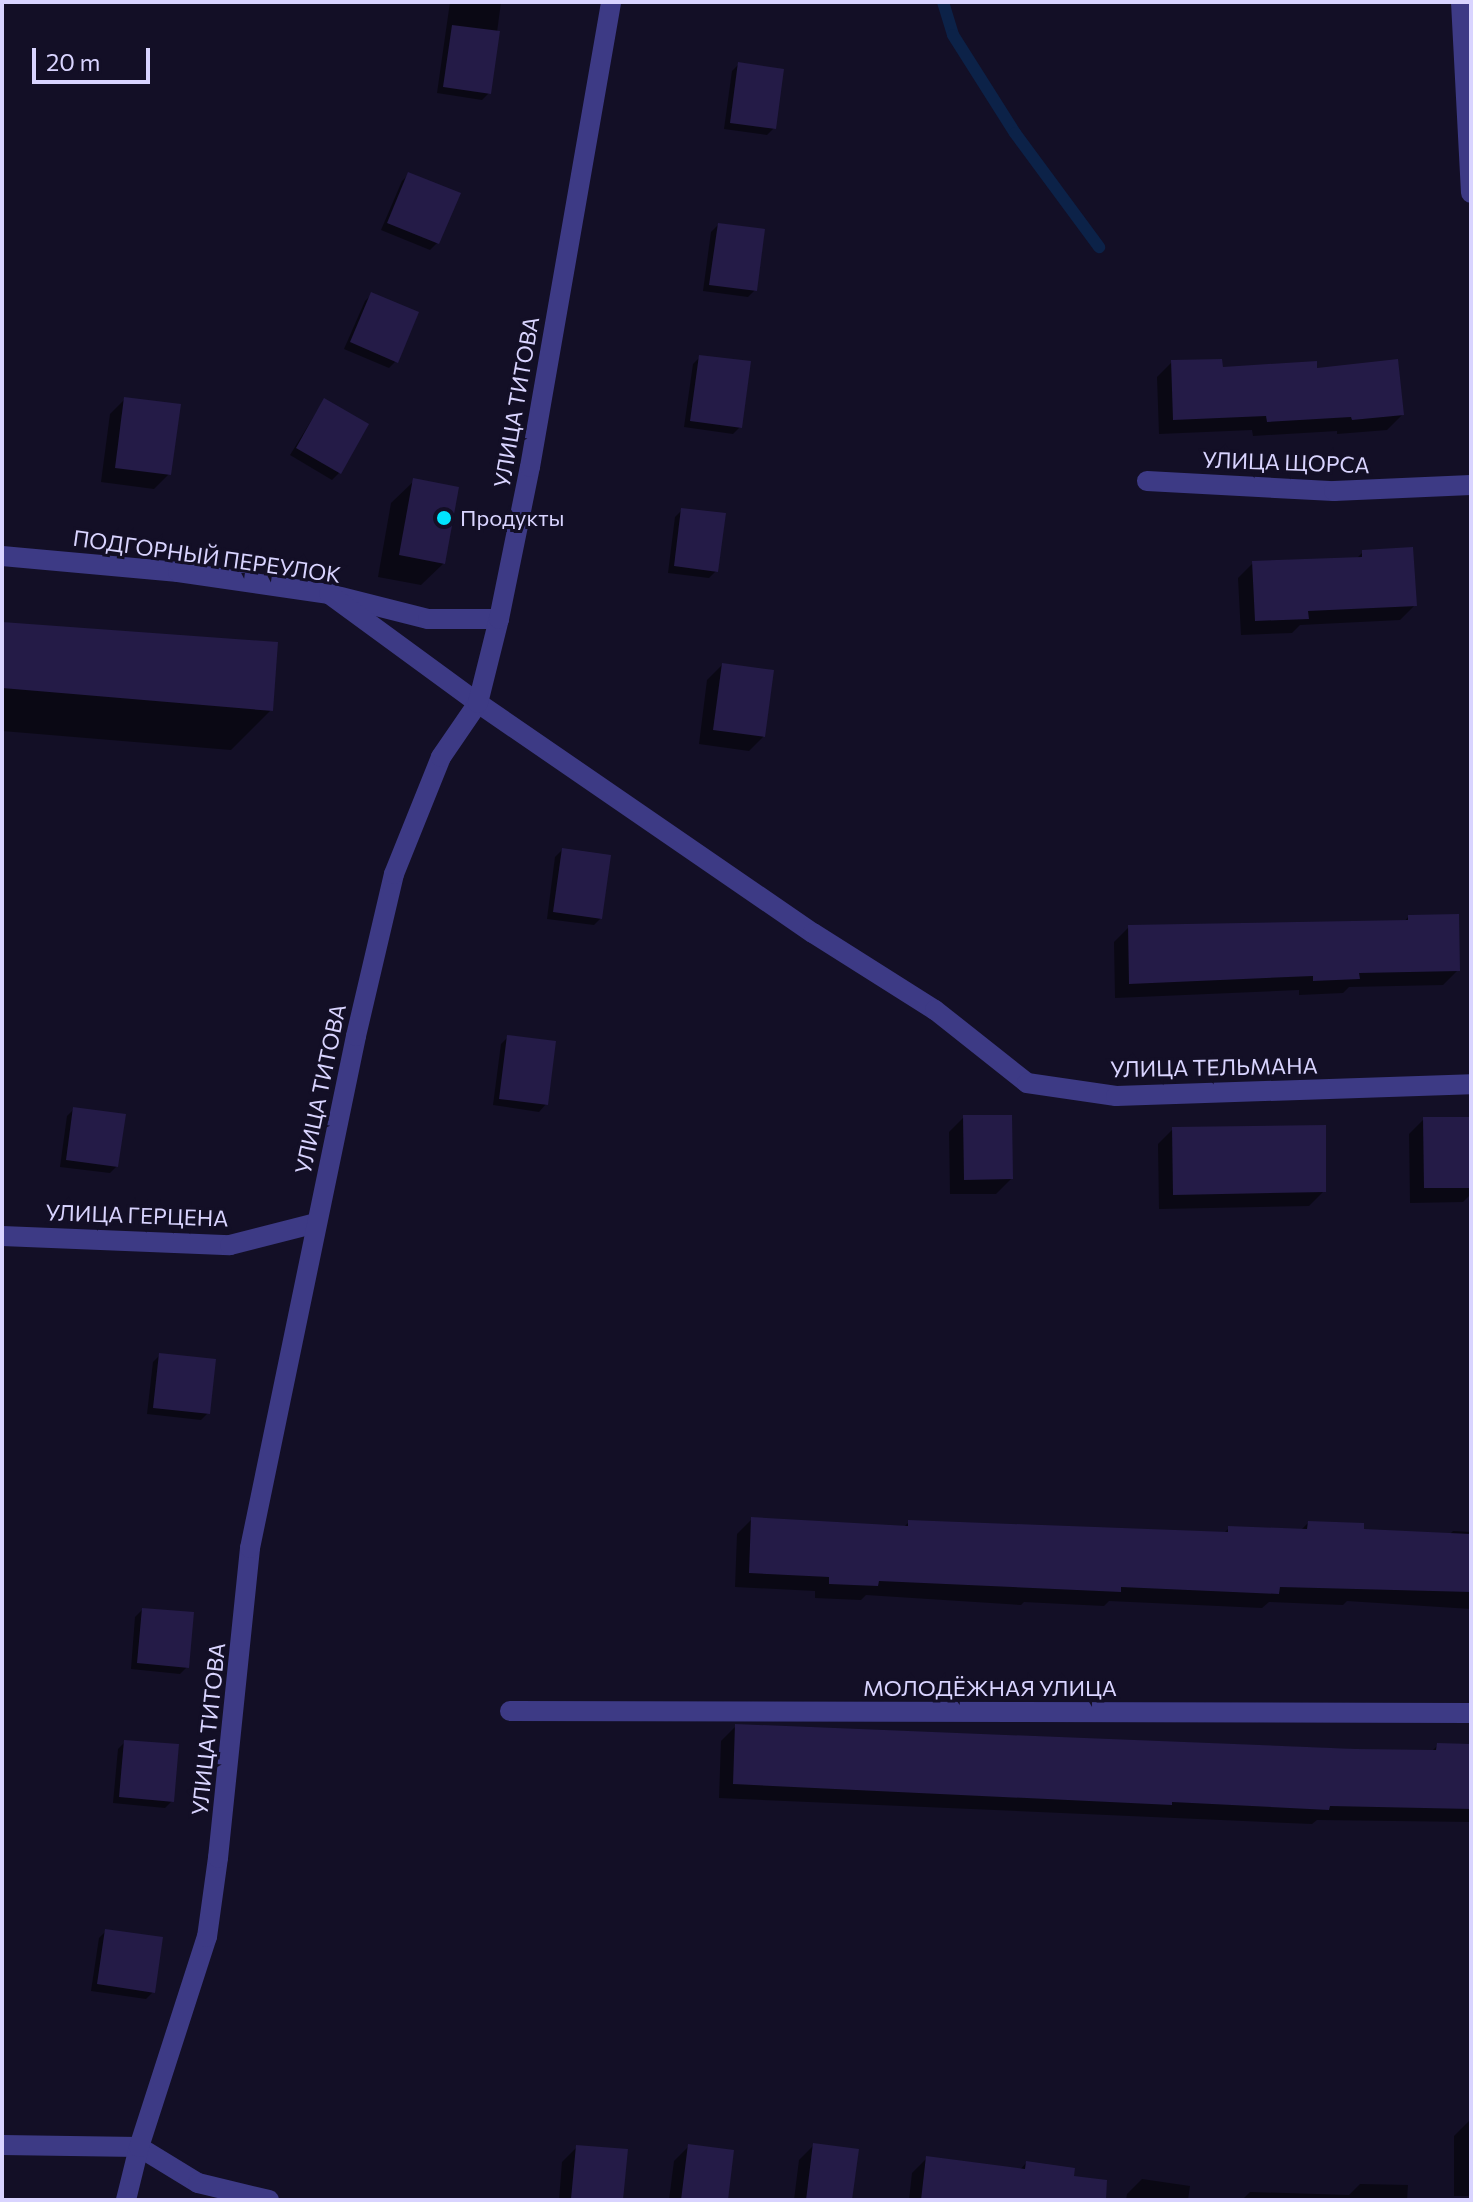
<!DOCTYPE html>
<html>
<head>
<meta charset="utf-8">
<style>
	body { margin:0 }
	#map { position:relative; width:1473px; height:2202px; overflow:hidden; background:#130f26; font-family:Commissioner,sans-serif }
	div>[style] { position:absolute }
	[style*='--x'] { left:calc(var(--x)*1px); top:calc(var(--y)*1px); width:calc(var(--w)*1px); rotate:calc(var(--a)*1deg) }
	.shadow>* { inset:0; background:#0007 }
	.stream>* { height:12px; margin:-6px; padding:0 6px; transform-origin:6px; border-radius:6px; background:#0c2248 }
	.building>* { inset:0; background:#241b47 }
	.minor>* { height:20px; margin:-10px; padding:0 10px; transform-origin:10px; border-radius:10px; background:#3d3a85 }
	.dots>* { width:22px; height:22px; translate:-50% -50%; box-sizing:border-box; border:4px solid #130f26; border-radius:50% }
	span { translate:-50% -50%; white-space:nowrap; text-align:center; line-height:1.15; -webkit-text-stroke:6px #130f26; paint-order:stroke }
	.street-label { font-size:22px; color:#d9d4ff }
	.poi-label { font-size:22px; color:#d9d4ff }
	.left { translate:0 -50%; text-align:left }
	.frame { position:absolute; inset:0; border:4px solid #d9d4ff; pointer-events:none }
	.scale { position:absolute; left:32px; top:48px; width:118px; height:36px; box-sizing:border-box; border:4px solid #d9d4ff; border-top:0; padding-left:10px; font-size:24px; line-height:28px; white-space:nowrap; color:#d9d4ff; -webkit-text-stroke:6px #130f26; paint-order:stroke }
</style>
</head>
<body>
<div id="map">
	<div class="shadow">
		<i style="clip-path:polygon(450px 2px,501px 2px,489px 93px,482px 100px,437px 93px)"></i>
		<i style="clip-path:polygon(739px 64px,774px 128px,767px 135px,724px 129px,732px 71px)"></i>
		<i style="clip-path:polygon(409px 174px,437px 243px,430px 250px,381px 230px,402px 181px)"></i>
		<i style="clip-path:polygon(718px 225px,755px 290px,748px 297px,703px 291px,711px 232px)"></i>
		<i style="clip-path:polygon(372px 294px,396px 361px,389px 368px,344px 349px,365px 301px)"></i>
		<i style="clip-path:polygon(700px 357px,740px 427px,733px 434px,684px 427px,693px 364px)"></i>
		<i style="clip-path:polygon(1172px 362px,1221px 369px,1315px 370px,1402px 415px,1387px 430px,1337px 434px,1337px 431px,1253px 436px,1252px 430px,1159px 434px,1157px 377px)"></i>
		<i style="clip-path:polygon(125px 399px,169px 474px,154px 489px,101px 482px,110px 414px)"></i>
		<i style="clip-path:polygon(324px 400px,339px 473px,332px 480px,290px 455px)"></i>
		<i style="clip-path:polygon(414px 481px,444px 563px,421px 585px,378px 577px,391px 503px)"></i>
		<i style="clip-path:polygon(682px 510px,716px 571px,709px 578px,668px 573px,675px 517px)"></i>
		<i style="clip-path:polygon(1363px 552px,1415px 605px,1400px 620px,1300px 625px,1292px 633px,1241px 635px,1238px 578px,1253px 563px,1355px 560px)"></i>
		<i style="clip-path:polygon(2px 624px,271px 710px,231px 750px,2px 731px)"></i>
		<i style="clip-path:polygon(722px 665px,764px 736px,749px 751px,699px 744px,707px 680px)"></i>
		<i style="clip-path:polygon(562px 850px,601px 918px,594px 925px,547px 919px,555px 857px)"></i>
		<i style="clip-path:polygon(1408px 917px,1458px 970px,1443px 985px,1349px 987px,1343px 993px,1299px 995px,1299px 990px,1115px 998px,1114px 942px,1129px 927px,1404px 922px)"></i>
		<i style="clip-path:polygon(508px 1037px,546px 1104px,539px 1112px,493px 1105px,501px 1044px)"></i>
		<i style="clip-path:polygon(74px 1109px,117px 1166px,110px 1173px,60px 1167px,67px 1116px)"></i>
		<i style="clip-path:polygon(964px 1117px,1011px 1179px,996px 1194px,950px 1194px,949px 1132px)"></i>
		<i style="clip-path:polygon(1424px 1119px,1471px 1119px,1471px 1194px,1463px 1202px,1410px 1203px,1409px 1134px)"></i>
		<i style="clip-path:polygon(1173px 1129px,1324px 1191px,1309px 1206px,1159px 1209px,1158px 1144px)"></i>
		<i style="clip-path:polygon(160px 1355px,208px 1413px,201px 1420px,147px 1414px,153px 1362px)"></i>
		<i style="clip-path:polygon(752px 1519px,903px 1528px,909px 1522px,1223px 1534px,1229px 1528px,1300px 1531px,1308px 1523px,1362px 1531px,1449px 1535px,1453px 1531px,1471px 1532px,1471px 1609px,1347px 1601px,1343px 1605px,1269px 1602px,1262px 1608px,1109px 1601px,1104px 1606px,1024px 1602px,1021px 1605px,866px 1595px,861px 1600px,815px 1598px,815px 1591px,735px 1587px,737px 1534px)"></i>
		<i style="clip-path:polygon(142px 1610px,187px 1667px,180px 1674px,131px 1669px,135px 1617px)"></i>
		<i style="clip-path:polygon(736px 1726px,1431px 1752px,1438px 1745px,1471px 1746px,1471px 1822px,1317px 1820px,1312px 1824px,719px 1798px,721px 1741px)"></i>
		<i style="clip-path:polygon(125px 1742px,172px 1801px,165px 1808px,113px 1803px,118px 1749px)"></i>
		<i style="clip-path:polygon(106px 1931px,153px 1992px,146px 1999px,91px 1991px,99px 1938px)"></i>
		<i style="clip-path:polygon(1469px 2121px,1471px 2196px,1454px 2196px,1454px 2136px)"></i>
		<i style="clip-path:polygon(814px 2145px,850px 2200px,794px 2200px,799px 2160px)"></i>
		<i style="clip-path:polygon(689px 2146px,726px 2200px,669px 2200px,674px 2161px)"></i>
		<i style="clip-path:polygon(577px 2147px,626px 2151px,621px 2200px,559px 2200px,562px 2162px)"></i>
		<i style="clip-path:polygon(927px 2158px,1019px 2171px,1026px 2163px,1069px 2200px,909px 2200px,912px 2173px)"></i>
		<i style="clip-path:polygon(1142px 2179px,1190px 2186px,1188px 2200px,1126px 2200px,1127px 2194px)"></i>
		<i style="clip-path:polygon(1360px 2184px,1408px 2185px,1407px 2200px,1242px 2200px,1250px 2192px,1349px 2195px)"></i>
	</div>
	<div class="stream">
		<i style="--x:943;--y:2;--w:34;--a:73"></i>
		<i style="--x:953;--y:35;--w:116;--a:57.7"></i>
		<i style="--x:1015;--y:133;--w:142;--a:53.6"></i>
	</div>
	<div class="building">
		<i style="clip-path:polygon(452px 25px,500px 31px,491px 94px,443px 87px)"></i>
		<i style="clip-path:polygon(738px 62px,784px 69px,776px 129px,730px 123px)"></i>
		<i style="clip-path:polygon(408px 172px,461px 193px,439px 244px,387px 223px)"></i>
		<i style="clip-path:polygon(718px 223px,765px 229px,757px 291px,709px 285px)"></i>
		<i style="clip-path:polygon(371px 292px,419px 312px,398px 363px,350px 342px)"></i>
		<i style="clip-path:polygon(699px 355px,751px 361px,742px 428px,690px 421px)"></i>
		<i style="clip-path:polygon(1222px 359px,1223px 367px,1317px 361px,1317px 368px,1398px 359px,1404px 415px,1352px 420px,1351px 417px,1267px 422px,1266px 416px,1173px 420px,1171px 360px)"></i>
		<i style="clip-path:polygon(124px 397px,181px 404px,171px 475px,115px 468px)"></i>
		<i style="clip-path:polygon(324px 398px,369px 424px,341px 474px,296px 448px)"></i>
		<i style="clip-path:polygon(413px 478px,459px 487px,445px 564px,399px 555px)"></i>
		<i style="clip-path:polygon(681px 508px,726px 513px,718px 572px,674px 566px)"></i>
		<i style="clip-path:polygon(1413px 547px,1417px 606px,1308px 611px,1309px 619px,1255px 621px,1252px 561px,1362px 557px,1362px 550px)"></i>
		<i style="clip-path:polygon(2px 622px,278px 642px,273px 711px,2px 688px)"></i>
		<i style="clip-path:polygon(722px 663px,774px 670px,765px 737px,713px 730px)"></i>
		<i style="clip-path:polygon(562px 848px,611px 855px,602px 919px,553px 912px)"></i>
		<i style="clip-path:polygon(1459px 914px,1460px 971px,1359px 973px,1360px 979px,1313px 981px,1313px 976px,1129px 984px,1128px 925px,1408px 920px,1408px 915px)"></i>
		<i style="clip-path:polygon(507px 1035px,556px 1041px,548px 1105px,499px 1099px)"></i>
		<i style="clip-path:polygon(73px 1107px,126px 1114px,118px 1167px,66px 1160px)"></i>
		<i style="clip-path:polygon(963px 1115px,1012px 1115px,1013px 1179px,964px 1180px)"></i>
		<i style="clip-path:polygon(1423px 1117px,1471px 1117px,1471px 1188px,1424px 1188px)"></i>
		<i style="clip-path:polygon(1326px 1125px,1326px 1192px,1173px 1195px,1172px 1127px)"></i>
		<i style="clip-path:polygon(159px 1353px,216px 1359px,210px 1414px,153px 1408px)"></i>
		<i style="clip-path:polygon(751px 1517px,908px 1526px,908px 1520px,1228px 1532px,1228px 1526px,1307px 1529px,1308px 1521px,1364px 1523px,1364px 1529px,1471px 1534px,1471px 1592px,1280px 1587px,1279px 1594px,1121px 1587px,1121px 1592px,879px 1581px,878px 1586px,829px 1584px,829px 1577px,749px 1573px)"></i>
		<i style="clip-path:polygon(142px 1608px,194px 1612px,189px 1668px,137px 1663px)"></i>
		<i style="clip-path:polygon(735px 1724px,1356px 1749px,1436px 1750px,1437px 1743px,1471px 1744px,1471px 1809px,1330px 1806px,1329px 1810px,1172px 1802px,1172px 1805px,733px 1784px)"></i>
		<i style="clip-path:polygon(124px 1740px,179px 1744px,174px 1802px,119px 1797px)"></i>
		<i style="clip-path:polygon(105px 1929px,163px 1937px,155px 1993px,97px 1984px)"></i>
		<i style="clip-path:polygon(813px 2143px,859px 2149px,852px 2200px,806px 2200px)"></i>
		<i style="clip-path:polygon(688px 2144px,734px 2150px,728px 2200px,681px 2200px)"></i>
		<i style="clip-path:polygon(576px 2145px,628px 2149px,623px 2200px,571px 2199px)"></i>
		<i style="clip-path:polygon(926px 2156px,1025px 2169px,1026px 2161px,1075px 2168px,1074px 2176px,1107px 2180px,1106px 2200px,921px 2200px)"></i>
	</div>
	<div class="minor">
		<i style="--x:1461;--y:2;--w:191;--a:87"></i>
		<i style="--x:1147;--y:481;--w:187;--a:3.1"></i>
		<i style="--x:1334;--y:491;--w:137;--a:-2.5"></i>
		<i style="--x:2;--y:556;--w:177;--a:5.2"></i>
		<i style="--x:178;--y:572;--w:153;--a:8.3"></i>
		<i style="--x:329;--y:594;--w:102;--a:14.2"></i>
		<i style="--x:428;--y:619;--w:71;--a:0"></i>
		<i style="--x:329;--y:594;--w:185;--a:36.2"></i>
		<i style="--x:478;--y:703;--w:406;--a:34.5"></i>
		<i style="--x:813;--y:933;--w:144;--a:32.3"></i>
		<i style="--x:935;--y:1010;--w:117;--a:38.4"></i>
		<i style="--x:1027;--y:1083;--w:90;--a:8.3"></i>
		<i style="--x:1116;--y:1096;--w:355;--a:-1.9"></i>
		<i style="--x:2;--y:1236;--w:228;--a:2.3"></i>
		<i style="--x:230;--y:1245;--w:89;--a:-14.3"></i>
		<i style="--x:510;--y:1711;--w:961;--a:0.12"></i>
		<i style="--x:2;--y:2145;--w:137;--a:0.8"></i>
		<i style="--x:139;--y:2147;--w:69;--a:31.4"></i>
		<i style="--x:198;--y:2183;--w:73;--a:13.5"></i>
		<i style="--x:126;--y:2200;--w:55;--a:-76.2"></i>
		<i style="--x:139;--y:2147;--w:221;--a:-72.1"></i>
		<i style="--x:207;--y:1937;--w:80;--a:-82.1"></i>
		<i style="--x:218;--y:1858;--w:312;--a:-84.1"></i>
		<i style="--x:250;--y:1548;--w:523;--a:-78.3"></i>
		<i style="--x:356;--y:1036;--w:166;--a:-76.8"></i>
		<i style="--x:394;--y:874;--w:126;--a:-68.1"></i>
		<i style="--x:441;--y:757;--w:65;--a:-55.6"></i>
		<i style="--x:478;--y:703;--w:87;--a:-76"></i>
		<i style="--x:499;--y:619;--w:155;--a:-78.5"></i>
		<i style="--x:530;--y:467;--w:472;--a:-80.1"></i>
	</div>
	<div class="dots">
		<i style="left:444px;top:518px;background:#00e5ff"></i>
	</div>
	<div class="street-label">
		<span style="left:516px;top:402px;rotate:-80deg">УЛИЦА ТИТОВА</span>
		<span style="left:1286px;top:462px;rotate:2deg">УЛИЦА ЩОРСА</span>
		<span style="left:207px;top:556px;rotate:8deg">ПОДГОРНЫЙ ПЕРЕУЛОК</span>
		<span style="left:1214px;top:1067px;rotate:-1deg">УЛИЦА ТЕЛЬМАНА</span>
		<span style="left:320px;top:1089px;rotate:-78deg">УЛИЦА ТИТОВА</span>
		<span style="left:137px;top:1215px;rotate:2deg">УЛИЦА ГЕРЦЕНА</span>
		<span style="left:990px;top:1688px">МОЛОДЁЖНАЯ УЛИЦА</span>
		<span style="left:208px;top:1729px;rotate:-84deg">УЛИЦА ТИТОВА</span>
	</div>
	<div class="poi-label">
		<span class="left" style="left:460px;top:518px">Продукты</span>
	</div>
	<div class="frame"></div>
	<div class="scale">20 m</div>
</div>
</body>
</html>
